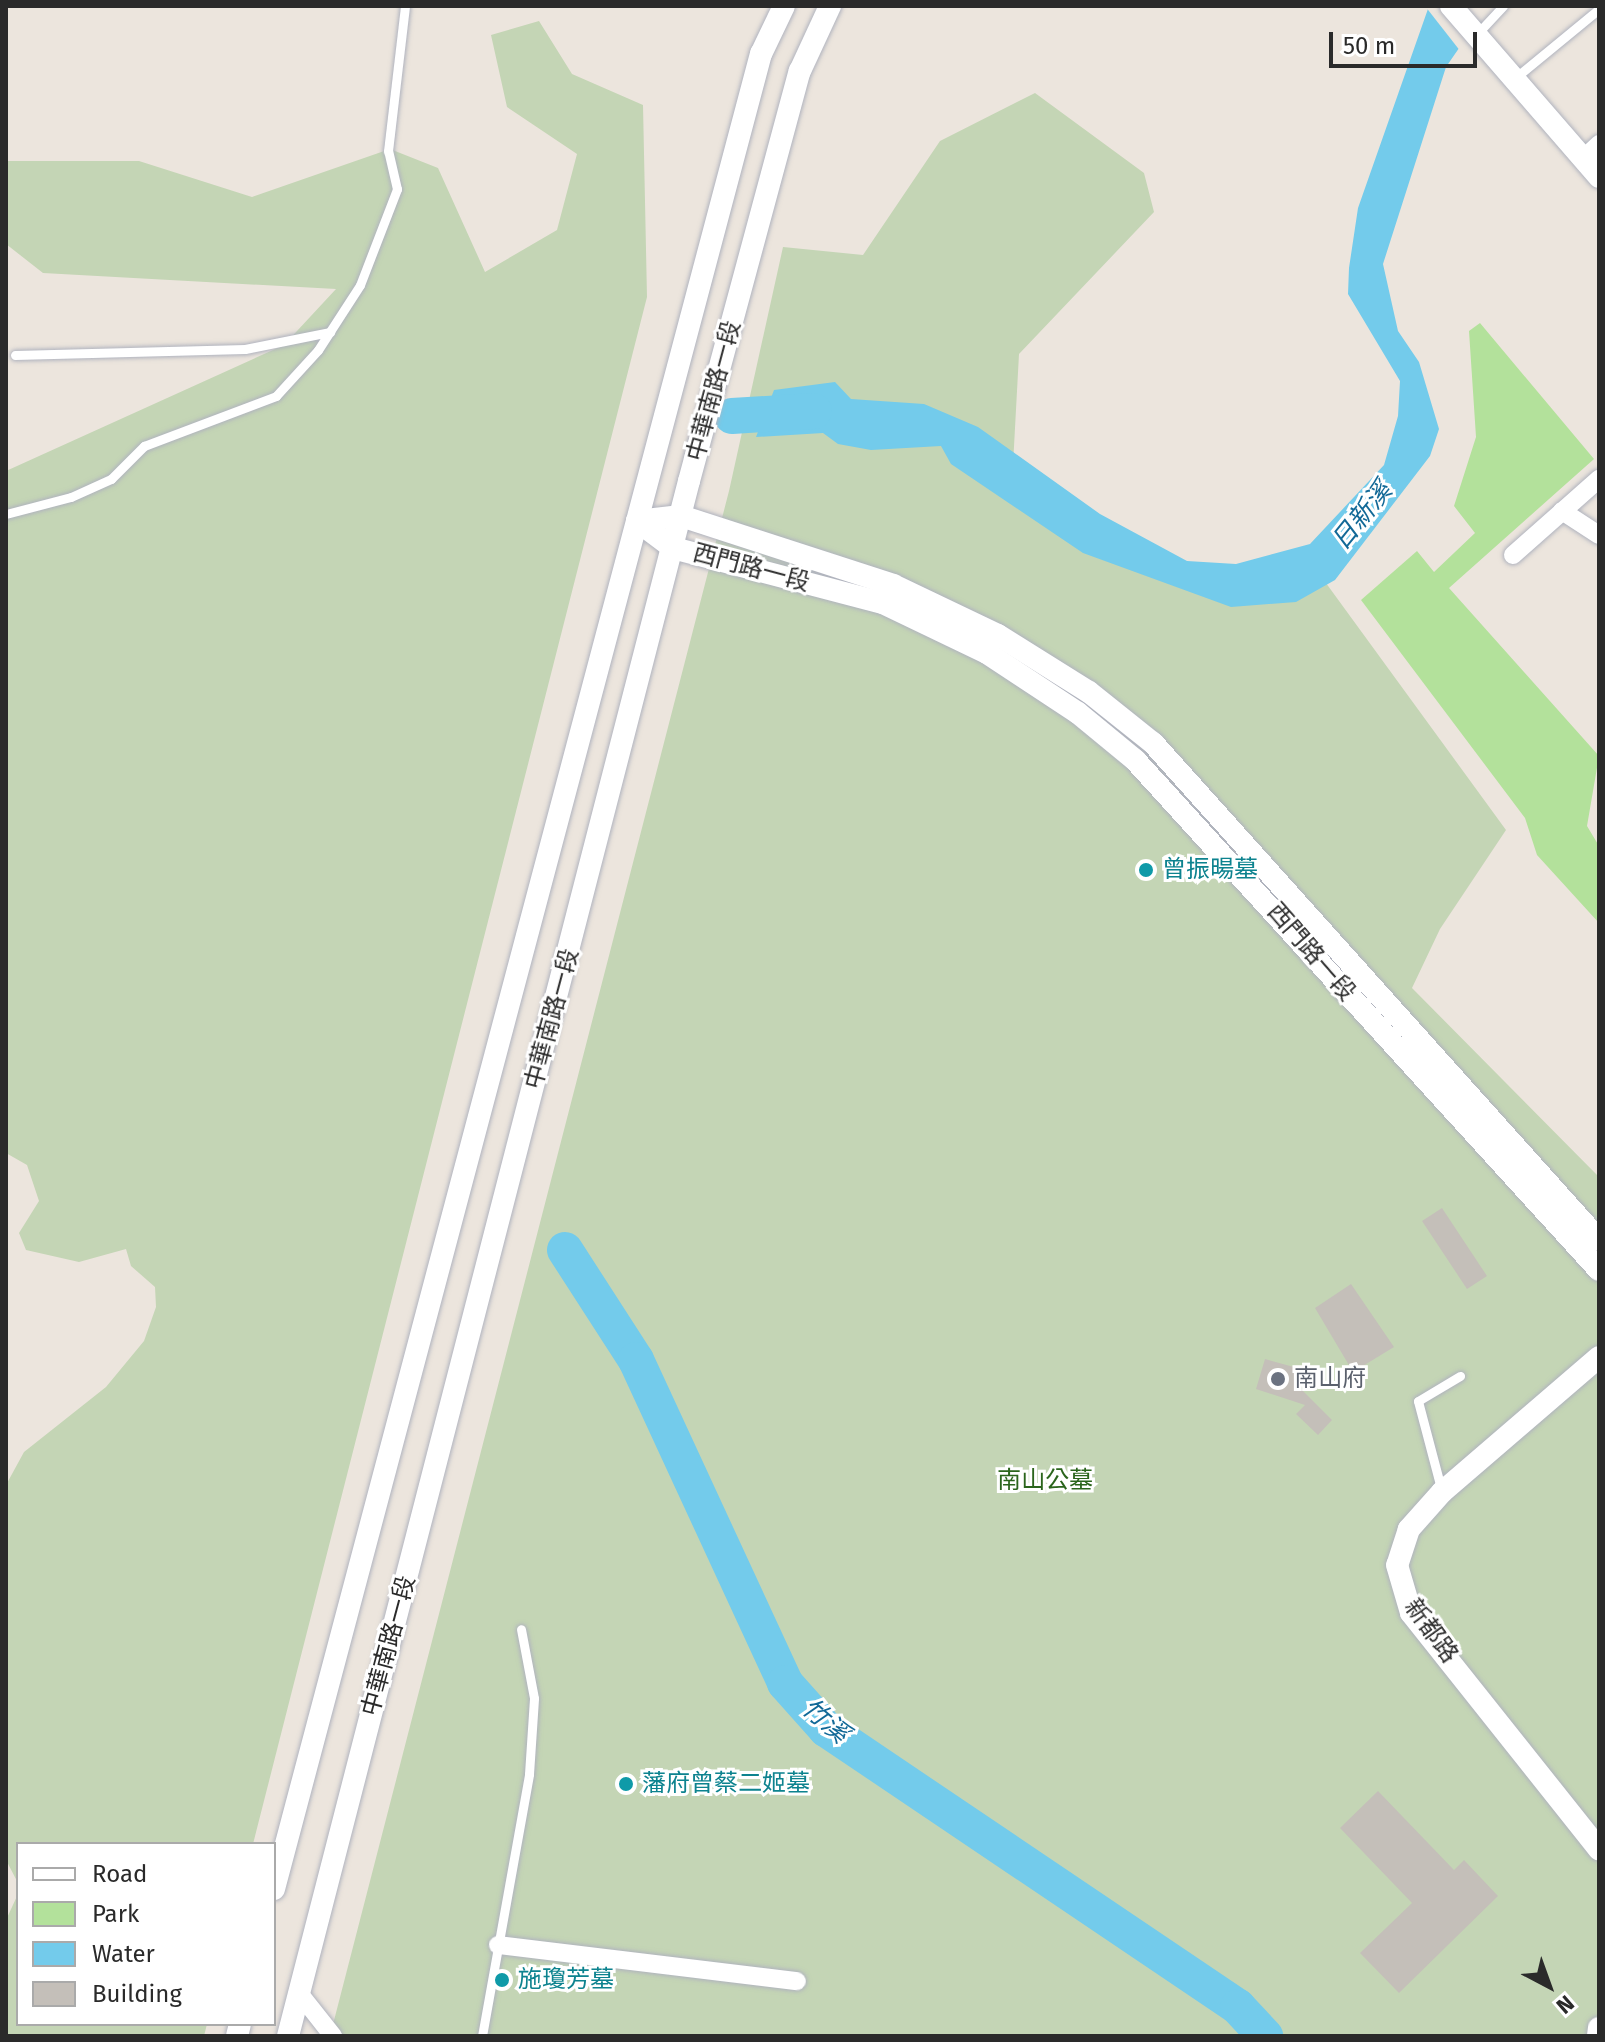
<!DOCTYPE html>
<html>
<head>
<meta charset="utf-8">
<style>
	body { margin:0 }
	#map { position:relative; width:1605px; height:2042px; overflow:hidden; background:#ece5dd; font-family:"Fira Sans","Noto Sans TC",sans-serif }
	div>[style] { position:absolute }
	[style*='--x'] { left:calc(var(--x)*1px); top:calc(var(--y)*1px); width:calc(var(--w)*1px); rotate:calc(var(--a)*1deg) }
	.green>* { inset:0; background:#b3e19b }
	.cemetery>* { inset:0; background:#c4d5b5 }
	.water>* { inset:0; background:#73cbeb }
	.pier>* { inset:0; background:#ece5dd }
	.river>* { height:36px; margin:-18px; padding:0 18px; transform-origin:18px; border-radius:18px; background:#73cbeb }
	.building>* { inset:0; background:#c4bfb9 }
	.roads { filter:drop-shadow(0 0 2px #b0b3be) drop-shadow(0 0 2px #b0b3be) }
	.service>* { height:9px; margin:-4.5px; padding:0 4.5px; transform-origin:4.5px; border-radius:4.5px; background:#fff }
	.minor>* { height:18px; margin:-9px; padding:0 9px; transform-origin:9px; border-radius:9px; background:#fff }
	.tertiary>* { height:22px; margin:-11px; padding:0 11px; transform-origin:11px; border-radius:11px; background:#fff }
	.dots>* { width:22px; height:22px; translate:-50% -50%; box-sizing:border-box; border:4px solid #fff; border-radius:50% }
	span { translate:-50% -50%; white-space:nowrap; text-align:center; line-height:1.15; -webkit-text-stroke:6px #fff; paint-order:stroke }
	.street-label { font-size:24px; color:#2a2a2a }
	.culture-label { font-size:24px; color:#0d838f }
	.left { translate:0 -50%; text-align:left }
	.worship-label { font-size:24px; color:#5b616d }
	.park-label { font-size:24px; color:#2b651c }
	.water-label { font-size:26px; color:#126997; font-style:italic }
	.frame { position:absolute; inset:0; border:8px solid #2a2a2a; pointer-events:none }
	.legend { position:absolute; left:16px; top:1842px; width:260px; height:184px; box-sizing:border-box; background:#fff; border:2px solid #aaa; margin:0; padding:10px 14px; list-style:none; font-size:24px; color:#2a2a2a }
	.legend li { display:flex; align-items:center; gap:16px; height:40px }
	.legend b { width:40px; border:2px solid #aaa }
	.north { position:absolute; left:1509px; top:1946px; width:80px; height:80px; -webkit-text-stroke:6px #fff; paint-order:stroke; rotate:139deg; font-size:22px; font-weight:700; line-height:32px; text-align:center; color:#2a2a2a }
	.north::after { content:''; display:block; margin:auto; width:28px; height:36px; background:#2a2a2a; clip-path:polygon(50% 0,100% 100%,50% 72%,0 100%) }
	.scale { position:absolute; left:1329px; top:32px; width:148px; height:36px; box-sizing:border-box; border:4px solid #2a2a2a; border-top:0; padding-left:10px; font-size:24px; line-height:28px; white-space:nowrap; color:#2a2a2a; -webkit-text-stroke:6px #fff; paint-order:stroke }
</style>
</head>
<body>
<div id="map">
	<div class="green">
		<i style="clip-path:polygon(1480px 323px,1594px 459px,1449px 588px,1599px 756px,1587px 826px,1599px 846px,1599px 923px,1537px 855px,1525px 818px,1361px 600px,1417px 551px,1434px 572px,1475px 533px,1454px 506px,1476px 437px,1469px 331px)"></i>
	</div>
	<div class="cemetery">
		<i style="clip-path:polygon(539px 21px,572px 74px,643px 105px,647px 297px,253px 1844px,18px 1844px,18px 1883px,6px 1860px,6px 1485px,24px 1452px,106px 1387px,144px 1341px,156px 1307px,155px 1287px,131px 1266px,126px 1249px,79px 1262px,26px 1250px,19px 1233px,39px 1201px,27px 1165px,6px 1153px,6px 471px,284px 345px,336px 289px,43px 273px,6px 244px,6px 161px,139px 161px,252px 197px,390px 149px,438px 168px,485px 272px,557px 230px,577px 154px,507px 107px,491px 35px)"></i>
		<i style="clip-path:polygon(1035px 93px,1144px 173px,1154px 212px,1019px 354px,1013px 465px,1180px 579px,1315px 568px,1506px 830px,1440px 929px,1412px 988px,1599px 1177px,1599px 2036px,330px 2036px,729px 491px,783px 247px,863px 255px,940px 141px)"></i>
		<i style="clip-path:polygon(18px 1894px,18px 2024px,207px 2024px,204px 2036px,6px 2036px,6px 1920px)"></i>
	</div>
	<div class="water">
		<i style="clip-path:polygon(1429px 6px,1466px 38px,1446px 67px,1383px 264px,1398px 331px,1419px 362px,1439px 429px,1430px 456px,1335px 580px,1296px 602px,1231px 607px,1083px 553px,951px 464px,941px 446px,871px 450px,838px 444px,823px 433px,756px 437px,774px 390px,835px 382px,851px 399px,924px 404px,978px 427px,1100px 514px,1187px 561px,1236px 564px,1310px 544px,1384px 465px,1398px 416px,1400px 381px,1348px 294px,1349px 268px,1358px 208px)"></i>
	</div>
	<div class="pier">
		<i style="clip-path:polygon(1425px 6px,1495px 6px,1461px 52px)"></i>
	</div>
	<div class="river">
		<i style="--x:732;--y:416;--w:82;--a:-3.5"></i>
		<i style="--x:565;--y:1250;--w:131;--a:57.2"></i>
		<i style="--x:636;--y:1360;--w:356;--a:65.2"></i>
		<i style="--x:785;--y:1683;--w:62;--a:48.3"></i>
		<i style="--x:826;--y:1729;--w:497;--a:34"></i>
		<i style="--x:1238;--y:2007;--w:40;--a:47"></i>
	</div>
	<div class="building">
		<i style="clip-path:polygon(1442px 1208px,1487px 1276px,1467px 1289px,1422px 1221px)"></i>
		<i style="clip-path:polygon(1351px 1284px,1394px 1347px,1353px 1372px,1315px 1308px)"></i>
		<i style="clip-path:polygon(1265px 1359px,1301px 1369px,1296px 1384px,1332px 1420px,1318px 1435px,1296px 1414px,1305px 1405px,1256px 1389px)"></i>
		<i style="clip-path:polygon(1378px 1791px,1454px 1870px,1464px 1860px,1498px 1896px,1399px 1993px,1360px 1953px,1412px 1903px,1340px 1828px)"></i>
	</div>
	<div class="roads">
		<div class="service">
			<i style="--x:1476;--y:35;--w:40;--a:-47"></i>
			<i style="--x:1515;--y:78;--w:109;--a:-39.4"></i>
			<i style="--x:15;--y:355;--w:230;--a:-1.5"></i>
			<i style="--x:245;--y:349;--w:87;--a:-11.3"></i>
			<i style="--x:6;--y:514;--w:67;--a:-14.7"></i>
			<i style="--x:71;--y:497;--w:44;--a:-24.2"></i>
			<i style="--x:111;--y:479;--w:47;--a:-45"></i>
			<i style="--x:144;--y:446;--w:141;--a:-20.7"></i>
			<i style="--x:276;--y:396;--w:62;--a:-47.6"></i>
			<i style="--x:318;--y:350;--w:77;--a:-57.1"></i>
			<i style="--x:360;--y:285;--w:103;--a:-68.9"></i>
			<i style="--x:397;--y:189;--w:39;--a:-103"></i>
			<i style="--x:388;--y:151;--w:146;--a:-83.3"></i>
			<i style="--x:1442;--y:1492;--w:94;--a:-104.8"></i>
			<i style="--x:1418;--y:1401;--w:49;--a:-30.8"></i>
			<i style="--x:482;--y:2036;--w:266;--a:-79.8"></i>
			<i style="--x:529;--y:1774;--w:76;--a:-86.2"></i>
			<i style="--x:534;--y:1698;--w:70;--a:-100.7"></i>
		</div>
		<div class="minor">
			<i style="--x:1583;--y:159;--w:22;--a:-43"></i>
			<i style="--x:1562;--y:511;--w:44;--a:33"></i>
			<i style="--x:1513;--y:555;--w:115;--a:-41.5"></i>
			<i style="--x:498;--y:1945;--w:301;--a:6.9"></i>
			<i style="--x:299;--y:1993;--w:55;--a:51.7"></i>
		</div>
		<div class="tertiary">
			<i style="--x:1451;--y:6;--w:226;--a:49.1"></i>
			<i style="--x:637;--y:521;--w:45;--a:36.9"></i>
			<i style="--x:673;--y:548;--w:217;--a:14.7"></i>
			<i style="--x:883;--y:603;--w:115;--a:25.7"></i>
			<i style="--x:987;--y:653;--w:109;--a:33.4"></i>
			<i style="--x:1078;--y:713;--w:74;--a:39.5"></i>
			<i style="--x:1135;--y:760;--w:689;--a:47.7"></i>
			<i style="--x:637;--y:521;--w:44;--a:-6.5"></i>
			<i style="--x:681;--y:516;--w:223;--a:18"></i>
			<i style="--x:893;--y:585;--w:116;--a:25.5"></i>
			<i style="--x:998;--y:635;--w:107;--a:32.1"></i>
			<i style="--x:1089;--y:692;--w:82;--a:38.6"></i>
			<i style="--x:1153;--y:743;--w:668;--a:48.1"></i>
			<i style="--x:1599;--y:1357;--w:207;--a:139.3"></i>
			<i style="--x:1442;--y:1492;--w:50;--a:131.7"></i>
			<i style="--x:1409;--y:1529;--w:38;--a:108"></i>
			<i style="--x:1397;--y:1565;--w:50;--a:73.7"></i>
			<i style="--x:1411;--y:1613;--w:302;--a:51.5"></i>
			<i style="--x:274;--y:1889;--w:1899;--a:-75.14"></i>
			<i style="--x:761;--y:54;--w:53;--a:-64.4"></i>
			<i style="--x:237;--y:2036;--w:12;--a:-76"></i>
			<i style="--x:288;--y:2036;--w:1606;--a:-75.54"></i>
			<i style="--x:689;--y:481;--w:425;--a:-74.9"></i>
			<i style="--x:800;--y:71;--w:72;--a:-65.2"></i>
			<i style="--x:1598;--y:2036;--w:8;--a:-83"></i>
		</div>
	</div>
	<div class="dots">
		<i style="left:1146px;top:870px;background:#0f9aa8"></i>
		<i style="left:1278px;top:1379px;background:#6b7280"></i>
		<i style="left:626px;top:1784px;background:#0f9aa8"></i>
		<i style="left:502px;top:1980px;background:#0f9aa8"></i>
	</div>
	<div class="street-label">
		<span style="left:714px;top:391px;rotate:-75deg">中華南路一段</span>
		<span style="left:751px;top:568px;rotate:15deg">西門路一段</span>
		<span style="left:1311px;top:952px;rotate:49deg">西門路一段</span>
		<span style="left:552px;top:1019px;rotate:-75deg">中華南路一段</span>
		<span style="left:1431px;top:1631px;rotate:54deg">新都路</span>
		<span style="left:389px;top:1646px;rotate:-75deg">中華南路一段</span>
	</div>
	<div class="culture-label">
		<span class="left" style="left:1162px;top:870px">曾振暘墓</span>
		<span class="left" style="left:642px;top:1784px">藩府曾蔡二姬墓</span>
		<span class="left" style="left:518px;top:1980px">施瓊芳墓</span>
	</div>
	<div class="worship-label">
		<span class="left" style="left:1294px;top:1379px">南山府</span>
	</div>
	<div class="park-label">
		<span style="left:1045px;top:1481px">南山公墓</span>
	</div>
	<div class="water-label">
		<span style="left:1362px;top:516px;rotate:-51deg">日新溪</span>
		<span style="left:825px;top:1721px;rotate:41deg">竹溪</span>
	</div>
	<div class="frame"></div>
	<ul class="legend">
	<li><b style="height:10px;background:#fff"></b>Road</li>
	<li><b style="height:22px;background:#b3e19b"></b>Park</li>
	<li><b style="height:22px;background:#73cbeb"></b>Water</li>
	<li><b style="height:22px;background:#c4bfb9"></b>Building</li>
	</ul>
	<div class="north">N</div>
	<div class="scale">50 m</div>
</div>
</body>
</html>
